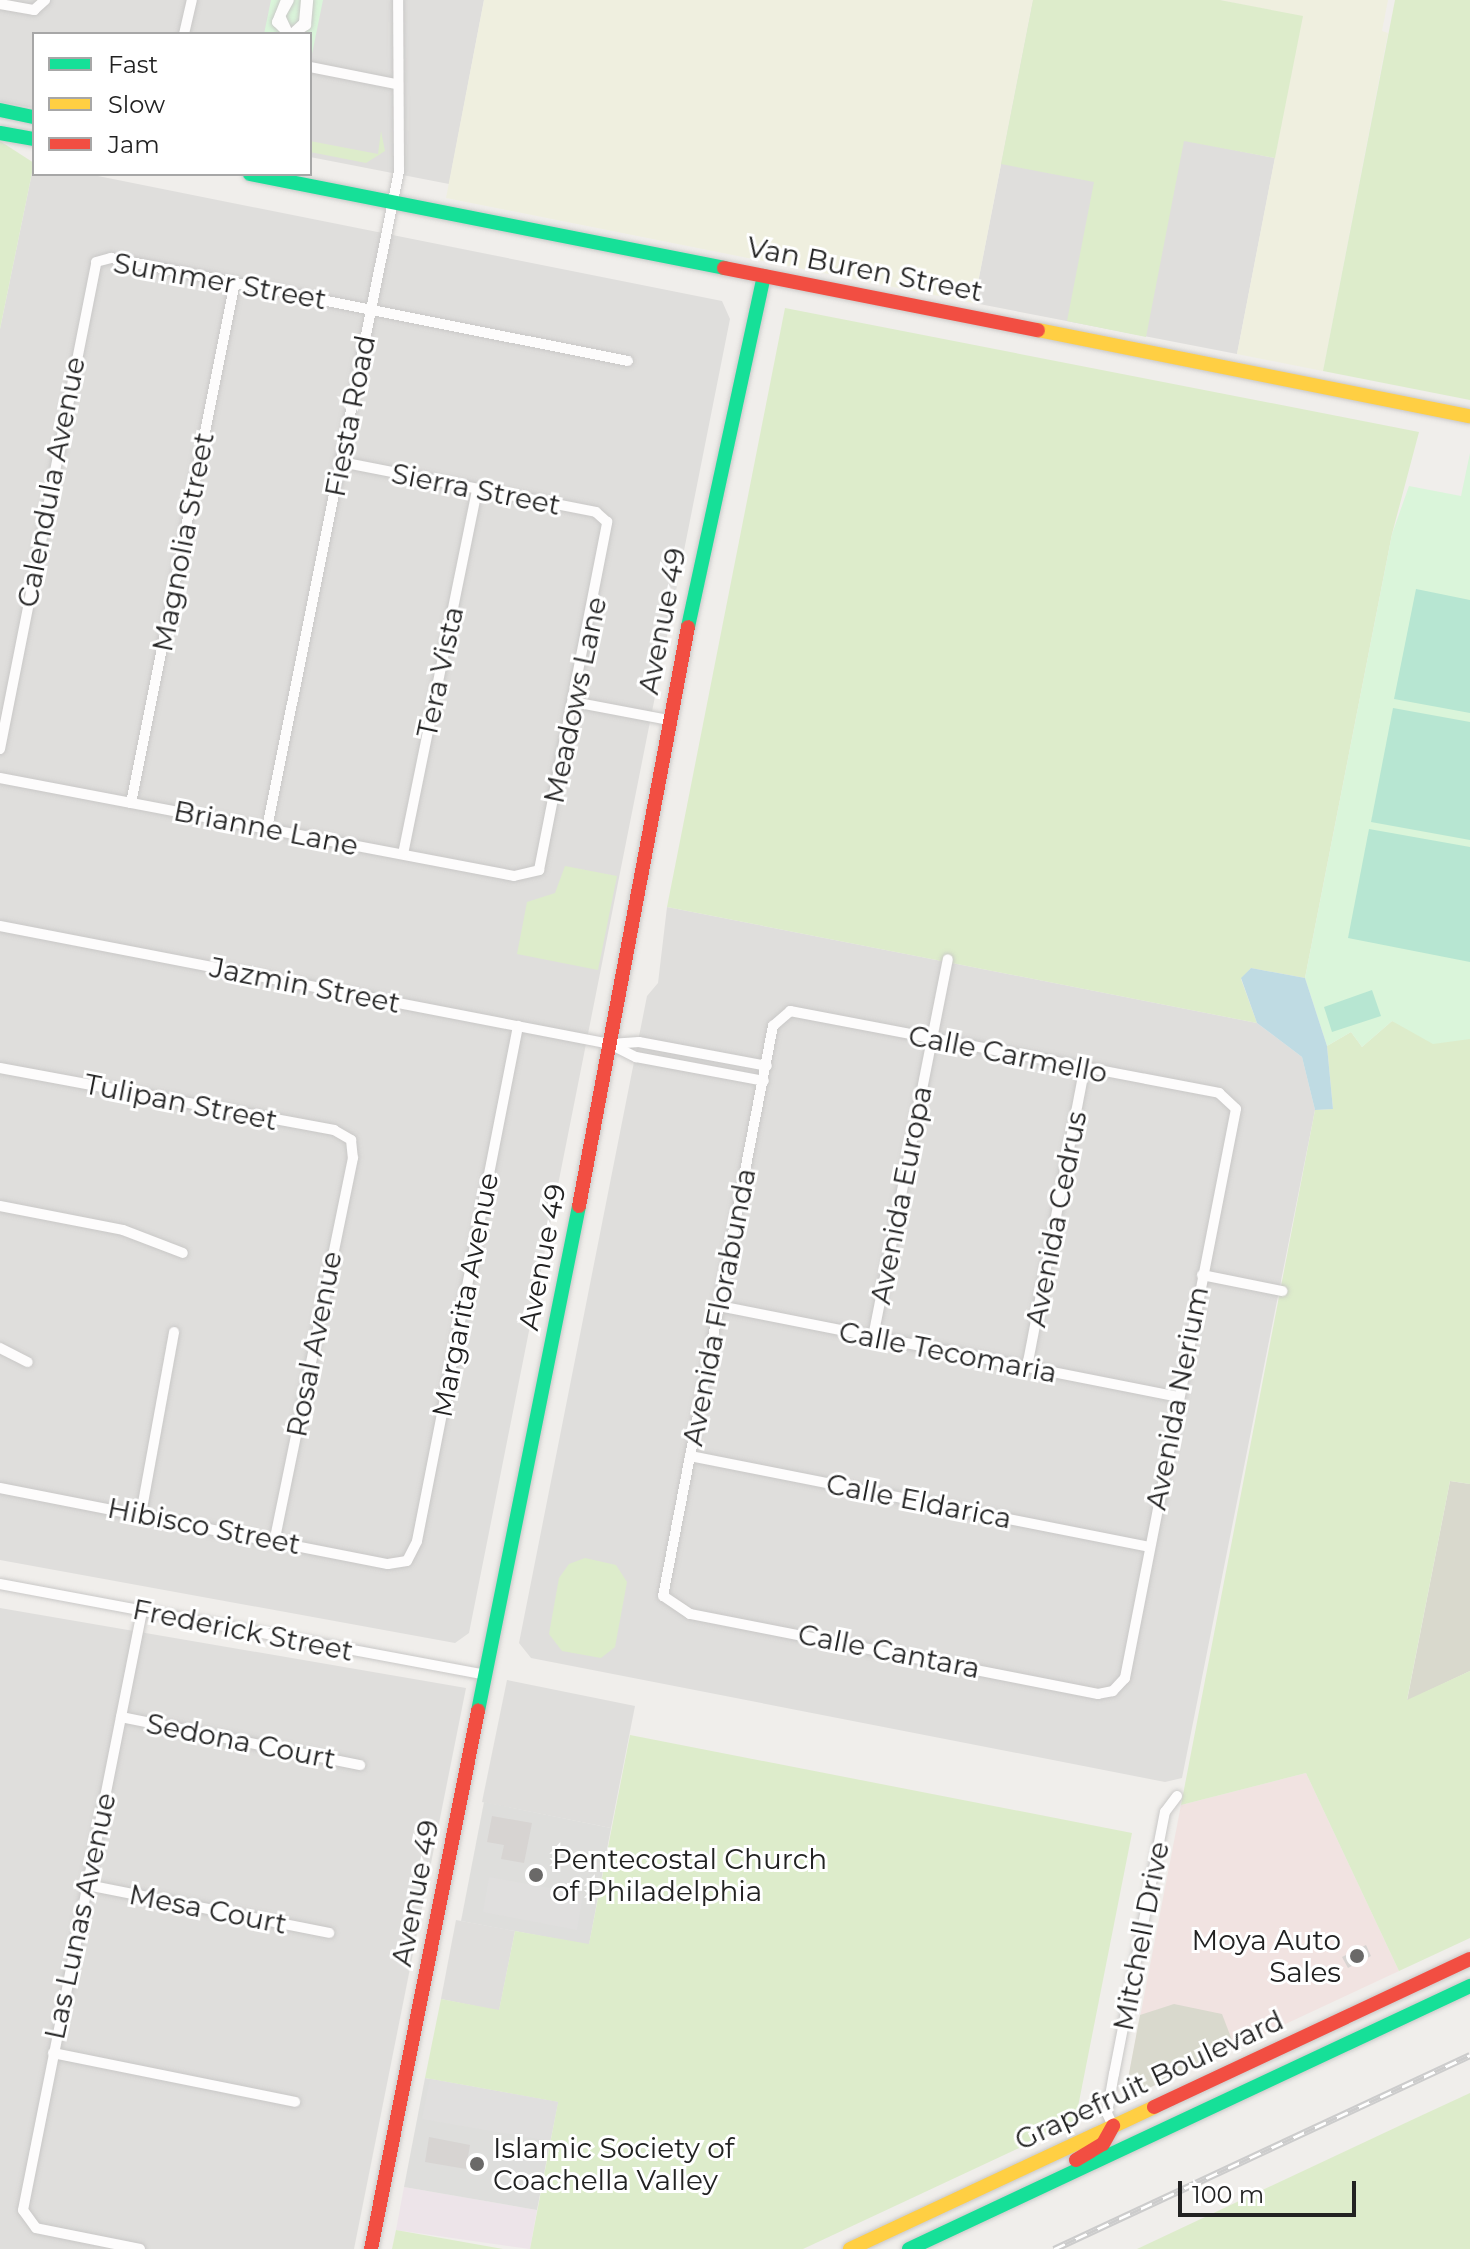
<!DOCTYPE html>
<html>
<head>
<meta charset="utf-8">
<style>
	body { margin:0 }
	#map { position:relative; width:1470px; height:2249px; overflow:hidden; background:#f0eeeb; font-family:Montserrat,sans-serif }
	div>[style] { position:absolute }
	[style*='--x'] { left:calc(var(--x)*1px); top:calc(var(--y)*1px); width:calc(var(--w)*1px); rotate:calc(var(--a)*1deg) }
	.residential>* { inset:0; background:#dfdedc }
	.commercial>* { inset:0; background:#f1e3e1 }
	.industrial>* { inset:0; background:#ede4e9 }
	.religious>* { inset:0; background:#dededc }
	.construction>* { inset:0; background:#d9d9cd }
	.farmland>* { inset:0; background:#efefdf }
	.grass>* { inset:0; background:#ddeccb }
	.park>* { inset:0; background:#daf5da }
	.pitch>* { inset:0; background:#b7e6d2 }
	.parking>* { inset:0; background:#e0dfde }
	.water>* { inset:0; background:#bfdbe3 }
	.building>* { inset:0; background:#d7d4d2 }
	.roads { filter:drop-shadow(0 0 2px #c9c8c7) drop-shadow(0 0 2px #c9c8c7) }
	.street>* { height:10px; margin:-5px; padding:0 5px; transform-origin:5px; border-radius:5px; background:#fdfcfc }
	.fast>* { height:14px; margin:-7px; padding:0 7px; transform-origin:7px; border-radius:7px; background:#16e098 }
	.slow>* { height:14px; margin:-7px; padding:0 7px; transform-origin:7px; border-radius:7px; background:#ffcf43 }
	.jam>* { height:14px; margin:-7px; padding:0 7px; transform-origin:7px; border-radius:7px; background:#f24e42 }
	.rail>* { height:7px; margin-top:-3.5px; transform-origin:0; background:repeating-linear-gradient(90deg,#fff 0 12px,#ccc 0 24px); box-sizing:border-box; border-block:2px solid #ccc }
	.dots>* { width:22px; height:22px; translate:-50% -50%; box-sizing:border-box; border:4px solid #fff; border-radius:50% }
	span { translate:-50% -50%; white-space:nowrap; text-align:center; line-height:1.15; -webkit-text-stroke:6px #fff; paint-order:stroke }
	.street-label { font-size:28px; color:#222 }
	.poi-label { font-size:28px; color:#222 }
	.left { translate:0 -50%; text-align:left }
	.right { translate:-100% -50%; text-align:right }
	.legend { position:absolute; left:32px; top:32px; width:280px; height:144px; box-sizing:border-box; background:#fff; border:2px solid #a7a7a7; margin:0; padding:10px 14px; list-style:none; font-size:24px; color:#222 }
	.legend li { display:flex; align-items:center; gap:16px; height:40px }
	.legend b { width:40px; border:2px solid #a7a7a7 }
	.scale { position:absolute; left:1178px; top:2181px; width:178px; height:36px; box-sizing:border-box; border:4px solid #222; border-top:0; padding-left:10px; font-size:24px; line-height:28px; white-space:nowrap; color:#222; -webkit-text-stroke:6px #fff; paint-order:stroke }
</style>
</head>
<body>
<div id="map">
	<div class="residential">
		<i style="clip-path:polygon(0 0,484px 0,449px 184px,310px 157px,310px 34px,34px 34px,34px 108px,0 102px)"></i>
		<i style="clip-path:polygon(1033px 0,1185px 140px,1275px 158px,1237px 354px,974px 303px)"></i>
		<i style="clip-path:polygon(34px 163px,34px 174px,88px 174px,722px 301px,730px 319px,469px 1633px,455px 1643px,0 1560px,0 329px)"></i>
		<i style="clip-path:polygon(667px 907px,1257px 1023px,1302px 1057px,1315px 1110px,1182px 1778px,1165px 1782px,531px 1658px,519px 1643px,647px 996px,658px 983px)"></i>
		<i style="clip-path:polygon(0 1608px,466px 1688px,354px 2249px,0 2249px)"></i>
		<i style="clip-path:polygon(507px 1680px,635px 1706px,611px 1828px,482px 1802px)"></i>
		<i style="clip-path:polygon(456px 1920px,515px 1931px,499px 2011px,441px 1999px)"></i>
	</div>
	<div class="commercial">
		<i style="clip-path:polygon(1306px 1773px,1399px 1971px,1138px 2093px,1128px 2079px,1181px 1805px)"></i>
	</div>
	<div class="industrial">
		<i style="clip-path:polygon(404px 2187px,537px 2210px,530px 2249px,396px 2230px)"></i>
	</div>
	<div class="religious">
		<i style="clip-path:polygon(484px 1802px,611px 1828px,589px 1945px,461px 1921px)"></i>
		<i style="clip-path:polygon(425px 2078px,558px 2102px,537px 2210px,404px 2187px)"></i>
	</div>
	<div class="construction">
		<i style="clip-path:polygon(1450px 1481px,1470px 1484px,1470px 1671px,1407px 1701px)"></i>
		<i style="clip-path:polygon(1174px 2004px,1222px 2014px,1235px 2048px,1138px 2093px,1128px 2079px,1140px 2015px)"></i>
	</div>
	<div class="farmland">
		<i style="clip-path:polygon(484px 0,1033px 0,974px 303px,446px 198px)"></i>
		<i style="clip-path:polygon(1220px 0,1388px 0,1382px 31px,1388px 33px,1323px 371px,1237px 354px,1302px 17px)"></i>
	</div>
	<div class="grass">
		<i style="clip-path:polygon(1033px 0,1220px 0,1303px 16px,1275px 158px,1184px 141px,1146px 337px,1067px 321px,1094px 182px,1001px 164px)"></i>
		<i style="clip-path:polygon(1395px 0,1470px 0,1470px 400px,1323px 371px)"></i>
		<i style="clip-path:polygon(381px 131px,385px 151px,366px 163px,310px 152px,310px 141px,378px 154px)"></i>
		<i style="clip-path:polygon(0 141px,34px 163px,0 329px)"></i>
		<i style="clip-path:polygon(785px 308px,1419px 432px,1392px 534px,1305px 978px,1251px 968px,1241px 979px,1257px 1023px,667px 907px)"></i>
		<i style="clip-path:polygon(565px 866px,617px 876px,598px 970px,517px 954px,527px 902px,555px 893px)"></i>
		<i style="clip-path:polygon(1392px 1021px,1470px 1039px,1470px 1484px,1450px 1481px,1407px 1700px,1470px 1671px,1470px 1938px,1399px 1971px,1306px 1773px,1181px 1805px,1315px 1110px,1333px 1109px,1327px 1046px,1351px 1032px,1362px 1047px)"></i>
		<i style="clip-path:polygon(585px 1558px,616px 1565px,627px 1582px,615px 1647px,601px 1658px,562px 1651px,549px 1634px,559px 1578px,569px 1564px)"></i>
		<i style="clip-path:polygon(630px 1735px,1132px 1833px,1075px 2122px,803px 2249px,530px 2249px,558px 2102px,425px 2078px,441px 1999px,499px 2010px,515px 1931px,589px 1944px)"></i>
		<i style="clip-path:polygon(1470px 2093px,1470px 2249px,1137px 2249px,1416px 2118px)"></i>
		<i style="clip-path:polygon(396px 2230px,503px 2249px,392px 2249px)"></i>
	</div>
	<div class="park">
		<i style="clip-path:polygon(271px 0,323px 0,312px 54px,310px 34px,264px 34px)"></i>
		<i style="clip-path:polygon(1470px 453px,1470px 1039px,1433px 1044px,1392px 1021px,1362px 1047px,1351px 1032px,1327px 1046px,1305px 978px,1392px 534px,1409px 486px,1461px 496px)"></i>
	</div>
	<div class="pitch">
		<i style="clip-path:polygon(1416px 589px,1470px 600px,1470px 713px,1394px 699px)"></i>
		<i style="clip-path:polygon(1393px 708px,1470px 722px,1470px 840px,1371px 822px)"></i>
		<i style="clip-path:polygon(1369px 829px,1470px 847px,1470px 962px,1348px 938px)"></i>
		<i style="clip-path:polygon(1372px 990px,1381px 1016px,1332px 1032px,1324px 1007px)"></i>
	</div>
	<div class="parking">
		<i style="clip-path:polygon(489px 1877px,583px 1894px,577px 1930px,483px 1912px)"></i>
		<i style="clip-path:polygon(430px 2079px,558px 2102px,550px 2141px,422px 2119px)"></i>
	</div>
	<div class="water">
		<i style="clip-path:polygon(1251px 968px,1305px 978px,1327px 1046px,1333px 1109px,1315px 1110px,1302px 1057px,1257px 1023px,1241px 978px)"></i>
	</div>
	<div class="building">
		<i style="clip-path:polygon(492px 1816px,532px 1823px,524px 1863px,501px 1859px,504px 1845px,487px 1842px)"></i>
		<i style="clip-path:polygon(1366px 1945px,1371px 1956px,1348px 1968px,1342px 1957px)"></i>
		<i style="clip-path:polygon(429px 2137px,470px 2145px,466px 2169px,425px 2162px)"></i>
	</div>
	<div class="roads">
		<div class="street">
			<i style="--x:286;--y:0;--w:24;--a:112"></i>
			<i style="--x:277;--y:22;--w:16;--a:45"></i>
			<i style="--x:288;--y:33;--w:19;--a:-115"></i>
			<i style="--x:280;--y:16;--w:18;--a:-61"></i>
			<i style="--x:306;--y:0;--w:23;--a:95"></i>
			<i style="--x:304;--y:23;--w:16;--a:137"></i>
			<i style="--x:292;--y:34;--w:17;--a:-33"></i>
			<i style="--x:306;--y:25;--w:25;--a:-85"></i>
			<i style="--x:0;--y:4;--w:35;--a:10"></i>
			<i style="--x:34;--y:10;--w:15;--a:-42"></i>
			<i style="--x:184;--y:34;--w:35;--a:-77"></i>
			<i style="--x:310;--y:67;--w:88;--a:11.2"></i>
			<i style="--x:574;--y:702;--w:96;--a:10.8"></i>
			<i style="--x:0;--y:749;--w:496;--a:-78.8"></i>
			<i style="--x:96;--y:262;--w:16;--a:-15"></i>
			<i style="--x:111;--y:258;--w:527;--a:11.27"></i>
			<i style="--x:0;--y:778;--w:523;--a:10.79"></i>
			<i style="--x:514;--y:876;--w:26;--a:-13"></i>
			<i style="--x:539;--y:870;--w:355;--a:-78.9"></i>
			<i style="--x:607;--y:522;--w:15;--a:-138"></i>
			<i style="--x:596;--y:512;--w:260;--a:-168.9"></i>
			<i style="--x:131;--y:803;--w:531;--a:-78.71"></i>
			<i style="--x:267;--y:828;--w:670;--a:-78.64"></i>
			<i style="--x:399;--y:171;--w:171;--a:-90.3"></i>
			<i style="--x:403;--y:854;--w:371;--a:-78.5"></i>
			<i style="--x:0;--y:926;--w:621;--a:10.95"></i>
			<i style="--x:610;--y:1044;--w:29;--a:-4"></i>
			<i style="--x:639;--y:1042;--w:130;--a:10.6"></i>
			<i style="--x:790;--y:1011;--w:437;--a:10.8"></i>
			<i style="--x:1219;--y:1093;--w:23;--a:43"></i>
			<i style="--x:1236;--y:1109;--w:580;--a:101.04"></i>
			<i style="--x:1125;--y:1678;--w:18;--a:133"></i>
			<i style="--x:1113;--y:1691;--w:15;--a:169"></i>
			<i style="--x:1098;--y:1694;--w:416;--a:-168.9"></i>
			<i style="--x:690;--y:1614;--w:32;--a:-146"></i>
			<i style="--x:663;--y:1596;--w:581;--a:-79.08"></i>
			<i style="--x:773;--y:1026;--w:23;--a:-41"></i>
			<i style="--x:612;--y:1045;--w:27;--a:27"></i>
			<i style="--x:636;--y:1057;--w:130;--a:10.6"></i>
			<i style="--x:0;--y:1068;--w:340;--a:10.5"></i>
			<i style="--x:334;--y:1130;--w:20;--a:30"></i>
			<i style="--x:351;--y:1140;--w:18;--a:84"></i>
			<i style="--x:353;--y:1158;--w:389;--a:101.6"></i>
			<i style="--x:0;--y:1206;--w:125;--a:11"></i>
			<i style="--x:123;--y:1230;--w:64;--a:21"></i>
			<i style="--x:1202;--y:1275;--w:82;--a:11.3"></i>
			<i style="--x:719;--y:1306;--w:467;--a:11.2"></i>
			<i style="--x:873;--y:1337;--w:385;--a:-78.8"></i>
			<i style="--x:0;--y:1348;--w:31;--a:27"></i>
			<i style="--x:1027;--y:1367;--w:302;--a:-79.1"></i>
			<i style="--x:690;--y:1456;--w:467;--a:11.2"></i>
			<i style="--x:0;--y:1488;--w:395;--a:11.1"></i>
			<i style="--x:388;--y:1564;--w:19;--a:-9"></i>
			<i style="--x:407;--y:1561;--w:22;--a:-63"></i>
			<i style="--x:417;--y:1541;--w:525;--a:-78.9"></i>
			<i style="--x:141;--y:1514;--w:185;--a:-79.7"></i>
			<i style="--x:0;--y:1584;--w:493;--a:10.6"></i>
			<i style="--x:121;--y:1717;--w:244;--a:11.4"></i>
			<i style="--x:87;--y:1885;--w:247;--a:11.2"></i>
			<i style="--x:53;--y:2053;--w:247;--a:11.4"></i>
			<i style="--x:1113;--y:2126;--w:14;--a:-115"></i>
			<i style="--x:1107;--y:2113;--w:40;--a:-80"></i>
			<i style="--x:1114;--y:2074;--w:267;--a:-79"></i>
			<i style="--x:1165;--y:1812;--w:20;--a:-53"></i>
			<i style="--x:140;--y:2249;--w:106;--a:-168.6"></i>
			<i style="--x:36;--y:2228;--w:22;--a:-126"></i>
			<i style="--x:23;--y:2210;--w:611;--a:-78.76"></i>
		</div>
		<div class="fast">
			<i style="--x:0;--y:110;--w:35;--a:12"></i>
			<i style="--x:0;--y:133;--w:35;--a:10"></i>
			<i style="--x:250;--y:174;--w:483;--a:11.2"></i>
			<i style="--x:688;--y:627;--w:359;--a:-77.8"></i>
			<i style="--x:478;--y:1711;--w:515;--a:-78.69"></i>
			<i style="--x:909;--y:2249;--w:620;--a:-25.12"></i>
		</div>
		<div class="slow">
			<i style="--x:1038;--y:330;--w:440;--a:11.3"></i>
			<i style="--x:850;--y:2249;--w:336;--a:-25"></i>
		</div>
		<div class="jam">
			<i style="--x:724;--y:268;--w:320;--a:11.2"></i>
			<i style="--x:579;--y:1206;--w:589;--a:-79.34"></i>
			<i style="--x:1154;--y:2107;--w:349;--a:-25.1"></i>
			<i style="--x:1076;--y:2160;--w:31;--a:-31"></i>
			<i style="--x:1103;--y:2144;--w:21;--a:-61"></i>
			<i style="--x:371;--y:2249;--w:549;--a:-78.75"></i>
		</div>
	</div>
	<div class="rail">
		<i style="--x:1054;--y:2249;--w:459;--a:-25"></i>
	</div>
	<div class="dots">
		<i style="left:536px;top:1875px;background:#6a6968"></i>
		<i style="left:1357px;top:1956px;background:#6a6968"></i>
		<i style="left:477px;top:2164px;background:#6a6968"></i>
	</div>
	<div class="street-label">
		<span style="left:865px;top:269px;rotate:11deg">Van Buren Street</span>
		<span style="left:220px;top:281px;rotate:10deg">Summer Street</span>
		<span style="left:350px;top:416px;rotate:-79deg">Fiesta Road</span>
		<span style="left:51px;top:482px;rotate:-79deg">Calendula Avenue</span>
		<span style="left:476px;top:489px;rotate:11deg">Sierra Street</span>
		<span style="left:183px;top:542px;rotate:-79deg">Magnolia Street</span>
		<span style="left:662px;top:621px;rotate:-79deg">Avenue 49</span>
		<span style="left:440px;top:672px;rotate:-78deg">Tera Vista</span>
		<span style="left:575px;top:700px;rotate:-78deg">Meadows Lane</span>
		<span style="left:266px;top:828px;rotate:11deg">Brianne Lane</span>
		<span style="left:305px;top:985px;rotate:11deg">Jazmin Street</span>
		<span style="left:1008px;top:1054px;rotate:11deg">Calle Carmello</span>
		<span style="left:181px;top:1102px;rotate:11deg">Tulipan Street</span>
		<span style="left:901px;top:1195px;rotate:-79deg">Avenida Europa</span>
		<span style="left:1056px;top:1219px;rotate:-79deg">Avenida Cedrus</span>
		<span style="left:542px;top:1257px;rotate:-79deg">Avenue 49</span>
		<span style="left:465px;top:1295px;rotate:-79deg">Margarita Avenue</span>
		<span style="left:719px;top:1307px;rotate:-79deg">Avenida Florabunda</span>
		<span style="left:314px;top:1344px;rotate:-79deg">Rosal Avenue</span>
		<span style="left:948px;top:1352px;rotate:11deg">Calle Tecomaria</span>
		<span style="left:1177px;top:1398px;rotate:-79deg">Avenida Nerium</span>
		<span style="left:919px;top:1501px;rotate:11deg">Calle Eldarica</span>
		<span style="left:204px;top:1526px;rotate:11deg">Hibisco Street</span>
		<span style="left:243px;top:1630px;rotate:11deg">Frederick Street</span>
		<span style="left:889px;top:1651px;rotate:11deg">Calle Cantara</span>
		<span style="left:241px;top:1741px;rotate:11deg">Sedona Court</span>
		<span style="left:415px;top:1893px;rotate:-79deg">Avenue 49</span>
		<span style="left:208px;top:1909px;rotate:11deg">Mesa Court</span>
		<span style="left:80px;top:1916px;rotate:-78deg">Las Lunas Avenue</span>
		<span style="left:1141px;top:1936px;rotate:-79deg">Mitchell Drive</span>
		<span style="left:1149px;top:2080px;rotate:-25deg">Grapefruit Boulevard</span>
	</div>
	<div class="poi-label">
		<span class="left" style="left:552px;top:1875px">Pentecostal Church<br>of Philadelphia</span>
		<span class="right" style="left:1341px;top:1956px">Moya Auto<br>Sales</span>
		<span class="left" style="left:493px;top:2164px">Islamic Society of<br>Coachella Valley</span>
	</div>
	<ul class="legend">
	<li><b style="height:10px;background:#16e098"></b>Fast</li>
	<li><b style="height:10px;background:#ffcf43"></b>Slow</li>
	<li><b style="height:10px;background:#f24e42"></b>Jam</li>
	</ul>
	<div class="scale">100 m</div>
</div>
</body>
</html>
